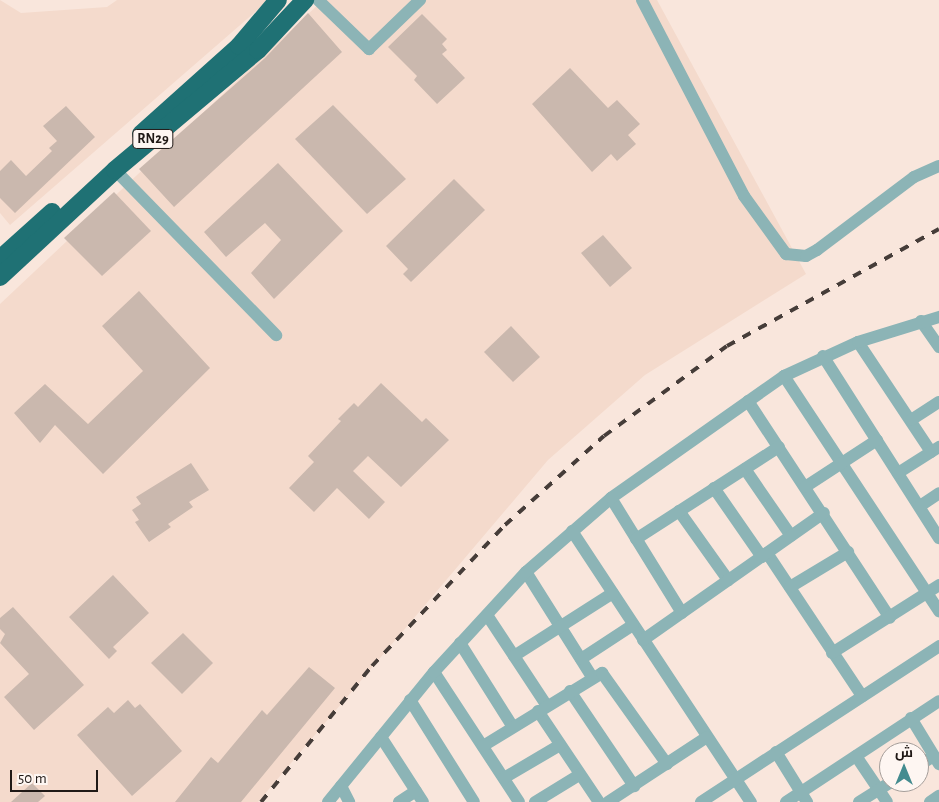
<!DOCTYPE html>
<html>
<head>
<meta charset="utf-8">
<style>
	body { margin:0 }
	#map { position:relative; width:939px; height:802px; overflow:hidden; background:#f9e6dc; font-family:"Alegreya Sans",Cairo,sans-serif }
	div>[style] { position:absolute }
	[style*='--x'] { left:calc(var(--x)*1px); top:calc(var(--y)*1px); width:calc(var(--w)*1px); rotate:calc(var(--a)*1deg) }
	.built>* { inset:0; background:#f4dacc }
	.building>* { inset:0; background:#cab8ae }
	.minor>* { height:12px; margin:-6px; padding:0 6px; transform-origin:6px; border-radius:6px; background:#8cb4b6 }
	.highway>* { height:18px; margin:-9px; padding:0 9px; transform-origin:9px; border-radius:9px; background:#1f7174 }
	.rail>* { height:4px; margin-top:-2px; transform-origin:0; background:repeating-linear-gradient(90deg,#463d39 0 9px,transparent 0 18px) }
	span { translate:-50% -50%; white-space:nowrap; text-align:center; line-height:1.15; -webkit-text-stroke:4px #fef6f2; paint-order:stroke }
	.shield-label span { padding:1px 4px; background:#fef6f2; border:1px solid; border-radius:4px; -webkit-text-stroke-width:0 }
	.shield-label { font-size:14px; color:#201916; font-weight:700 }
	.north { position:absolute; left:879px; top:742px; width:50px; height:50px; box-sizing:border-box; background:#fef6f2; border:1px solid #a59e9a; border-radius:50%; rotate:0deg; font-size:14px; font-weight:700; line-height:20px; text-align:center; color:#201916 }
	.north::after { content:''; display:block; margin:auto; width:18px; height:22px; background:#448c90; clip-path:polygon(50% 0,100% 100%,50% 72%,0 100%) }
	.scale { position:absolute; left:10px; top:770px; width:88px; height:22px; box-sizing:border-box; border:2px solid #201916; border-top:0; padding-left:6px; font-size:15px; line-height:18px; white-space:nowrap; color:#201916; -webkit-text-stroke:4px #fef6f2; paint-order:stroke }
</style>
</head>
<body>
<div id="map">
	<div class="built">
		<i style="clip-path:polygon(0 0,21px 13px,107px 7px,117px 0,269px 0,10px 225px,0 213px)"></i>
		<i style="clip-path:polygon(323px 0,657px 0,806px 274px,645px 375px,548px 460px,258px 802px,0 802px,0 304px)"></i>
	</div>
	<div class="building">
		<i style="clip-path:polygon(308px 13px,342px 52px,174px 207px,139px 169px,265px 58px)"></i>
		<i style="clip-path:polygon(422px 14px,447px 39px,442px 44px,447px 50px,442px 54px,465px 78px,437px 104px,414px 80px,417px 76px,388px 47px)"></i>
		<i style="clip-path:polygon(570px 68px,608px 108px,617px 100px,640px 124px,628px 135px,636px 144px,617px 161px,611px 154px,592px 172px,532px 104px)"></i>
		<i style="clip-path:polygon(333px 105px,406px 179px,367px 214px,295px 139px)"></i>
		<i style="clip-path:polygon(66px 106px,95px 137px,15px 213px,0 198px,0 171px,11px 160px,26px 176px,52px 151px,49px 148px,57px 141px,43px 126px)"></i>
		<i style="clip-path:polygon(278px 163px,343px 231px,274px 299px,251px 273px,281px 240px,265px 223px,226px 257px,204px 232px)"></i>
		<i style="clip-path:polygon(454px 179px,485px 210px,411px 282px,403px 274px,408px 269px,386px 246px)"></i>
		<i style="clip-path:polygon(114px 192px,151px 231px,102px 276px,64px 238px)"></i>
		<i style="clip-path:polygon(603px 235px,632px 268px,610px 287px,581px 253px)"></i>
		<i style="clip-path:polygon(139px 291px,210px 368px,103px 474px,55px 425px,40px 443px,14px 413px,45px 384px,88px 424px,143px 371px,102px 326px)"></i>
		<i style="clip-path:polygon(511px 326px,540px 357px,513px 382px,484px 352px)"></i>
		<i style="clip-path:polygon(381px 383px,422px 422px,426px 418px,449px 440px,401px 487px,368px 456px,353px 471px,385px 502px,369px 519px,337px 488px,314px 512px,289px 488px,314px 462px,308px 456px,341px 421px,338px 419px,354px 403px,358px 407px)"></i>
		<i style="clip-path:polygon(191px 463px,209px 490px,189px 502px,193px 507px,168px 524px,171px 527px,149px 542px,135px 522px,139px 520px,132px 510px,141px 504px,136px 497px)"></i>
		<i style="clip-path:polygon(113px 575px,149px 613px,113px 647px,117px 651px,109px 659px,69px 617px)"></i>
		<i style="clip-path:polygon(13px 607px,84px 685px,34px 730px,4px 697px,29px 674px,0 643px,5px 634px,0 629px,0 618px)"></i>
		<i style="clip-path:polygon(183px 633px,213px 663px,182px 694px,151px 663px)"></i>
		<i style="clip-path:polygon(309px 667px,335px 688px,241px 802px,175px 802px,211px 757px,218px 763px,262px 710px,267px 715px)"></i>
		<i style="clip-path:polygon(128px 700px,135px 708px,140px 704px,182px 751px,132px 796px,77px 735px,108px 707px,114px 713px)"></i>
		<i style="clip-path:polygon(32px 783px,45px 796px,38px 802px,11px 802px)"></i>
	</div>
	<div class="minor">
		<i style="--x:318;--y:0;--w:71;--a:43.9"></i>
		<i style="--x:369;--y:49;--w:71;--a:-43.9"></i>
		<i style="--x:642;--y:0;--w:221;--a:62.5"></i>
		<i style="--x:744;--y:196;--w:72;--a:54.1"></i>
		<i style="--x:786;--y:254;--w:20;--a:6"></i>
		<i style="--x:806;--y:256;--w:13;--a:-29"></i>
		<i style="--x:817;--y:250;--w:121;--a:-37"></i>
		<i style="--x:914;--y:177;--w:27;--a:-24"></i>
		<i style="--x:115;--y:170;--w:231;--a:45.7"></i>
		<i style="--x:921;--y:321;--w:32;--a:55"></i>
		<i style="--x:858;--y:342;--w:132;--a:56.4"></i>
		<i style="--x:823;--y:356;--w:216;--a:57.5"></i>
		<i style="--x:784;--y:376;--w:282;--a:56.6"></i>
		<i style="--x:748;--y:401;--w:259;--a:56.8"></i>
		<i style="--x:911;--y:420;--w:33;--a:-33"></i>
		<i style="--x:745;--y:469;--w:81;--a:55.5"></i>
		<i style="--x:898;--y:473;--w:49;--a:-32.4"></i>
		<i style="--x:805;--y:487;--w:86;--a:-33.1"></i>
		<i style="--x:714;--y:488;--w:84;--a:55.2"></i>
		<i style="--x:611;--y:498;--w:135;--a:58.3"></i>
		<i style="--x:920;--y:506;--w:23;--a:-34"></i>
		<i style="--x:679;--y:511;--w:85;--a:54.6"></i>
		<i style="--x:572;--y:531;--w:325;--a:56.6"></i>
		<i style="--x:636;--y:539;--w:170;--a:-32.8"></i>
		<i style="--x:767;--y:553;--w:172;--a:56.4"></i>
		<i style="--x:526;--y:572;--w:124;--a:57.8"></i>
		<i style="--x:790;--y:587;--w:68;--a:-31.1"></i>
		<i style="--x:487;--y:615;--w:109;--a:56.6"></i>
		<i style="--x:643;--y:640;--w:221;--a:-35.1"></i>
		<i style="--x:460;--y:643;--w:99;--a:57.8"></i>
		<i style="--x:832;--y:653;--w:127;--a:-32.4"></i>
		<i style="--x:514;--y:656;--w:117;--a:-32.5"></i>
		<i style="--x:581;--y:659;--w:62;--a:-33.2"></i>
		<i style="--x:434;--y:672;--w:155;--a:56.8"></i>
		<i style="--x:570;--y:691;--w:115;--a:56"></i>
		<i style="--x:410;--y:700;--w:120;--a:57.9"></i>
		<i style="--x:538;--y:711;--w:110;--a:56.2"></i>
		<i style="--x:911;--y:718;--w:54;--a:58.7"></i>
		<i style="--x:381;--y:737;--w:77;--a:57.1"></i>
		<i style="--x:483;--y:746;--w:140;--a:-31.5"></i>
		<i style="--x:602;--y:673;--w:112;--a:54.5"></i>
		<i style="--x:776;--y:752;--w:59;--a:58.2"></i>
		<i style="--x:856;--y:756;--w:55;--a:56"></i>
		<i style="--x:919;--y:765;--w:17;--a:-31"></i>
		<i style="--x:504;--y:778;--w:65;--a:-30.5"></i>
		<i style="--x:341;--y:786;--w:18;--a:63"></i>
		<i style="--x:328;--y:802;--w:168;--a:-50.8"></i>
		<i style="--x:434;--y:672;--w:136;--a:-47.4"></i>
		<i style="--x:526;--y:572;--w:113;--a:-41"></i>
		<i style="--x:611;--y:498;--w:212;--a:-35.2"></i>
		<i style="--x:784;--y:376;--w:81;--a:-24.7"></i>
		<i style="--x:858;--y:342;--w:85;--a:-17.2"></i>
		<i style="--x:399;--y:802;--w:20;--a:-33"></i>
		<i style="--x:535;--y:802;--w:52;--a:-31.5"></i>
		<i style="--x:608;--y:802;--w:118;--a:-33.3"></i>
		<i style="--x:701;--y:802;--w:285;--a:-33.2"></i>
		<i style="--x:786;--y:802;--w:183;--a:-33.4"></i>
		<i style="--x:859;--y:802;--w:38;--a:-32"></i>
		<i style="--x:930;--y:802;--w:11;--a:-34"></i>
	</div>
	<div class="highway">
		<i style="--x:141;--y:134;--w:132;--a:-41.9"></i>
		<i style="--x:239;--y:46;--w:60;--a:-49.7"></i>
		<i style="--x:0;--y:259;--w:70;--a:-42.1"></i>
		<i style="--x:0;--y:277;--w:157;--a:-42.9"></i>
		<i style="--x:115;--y:170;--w:187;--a:-40"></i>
		<i style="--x:258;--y:50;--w:69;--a:-46.8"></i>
	</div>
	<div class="rail">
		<i style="--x:261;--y:802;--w:176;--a:-50.8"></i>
		<i style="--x:372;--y:666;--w:194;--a:-46.7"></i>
		<i style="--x:505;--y:525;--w:133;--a:-42"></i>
		<i style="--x:604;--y:436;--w:152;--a:-36.2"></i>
		<i style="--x:727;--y:346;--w:242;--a:-28.9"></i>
	</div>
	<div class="shield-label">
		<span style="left:153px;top:139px">RN29</span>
	</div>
	<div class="north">ش</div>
	<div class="scale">50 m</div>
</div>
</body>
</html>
